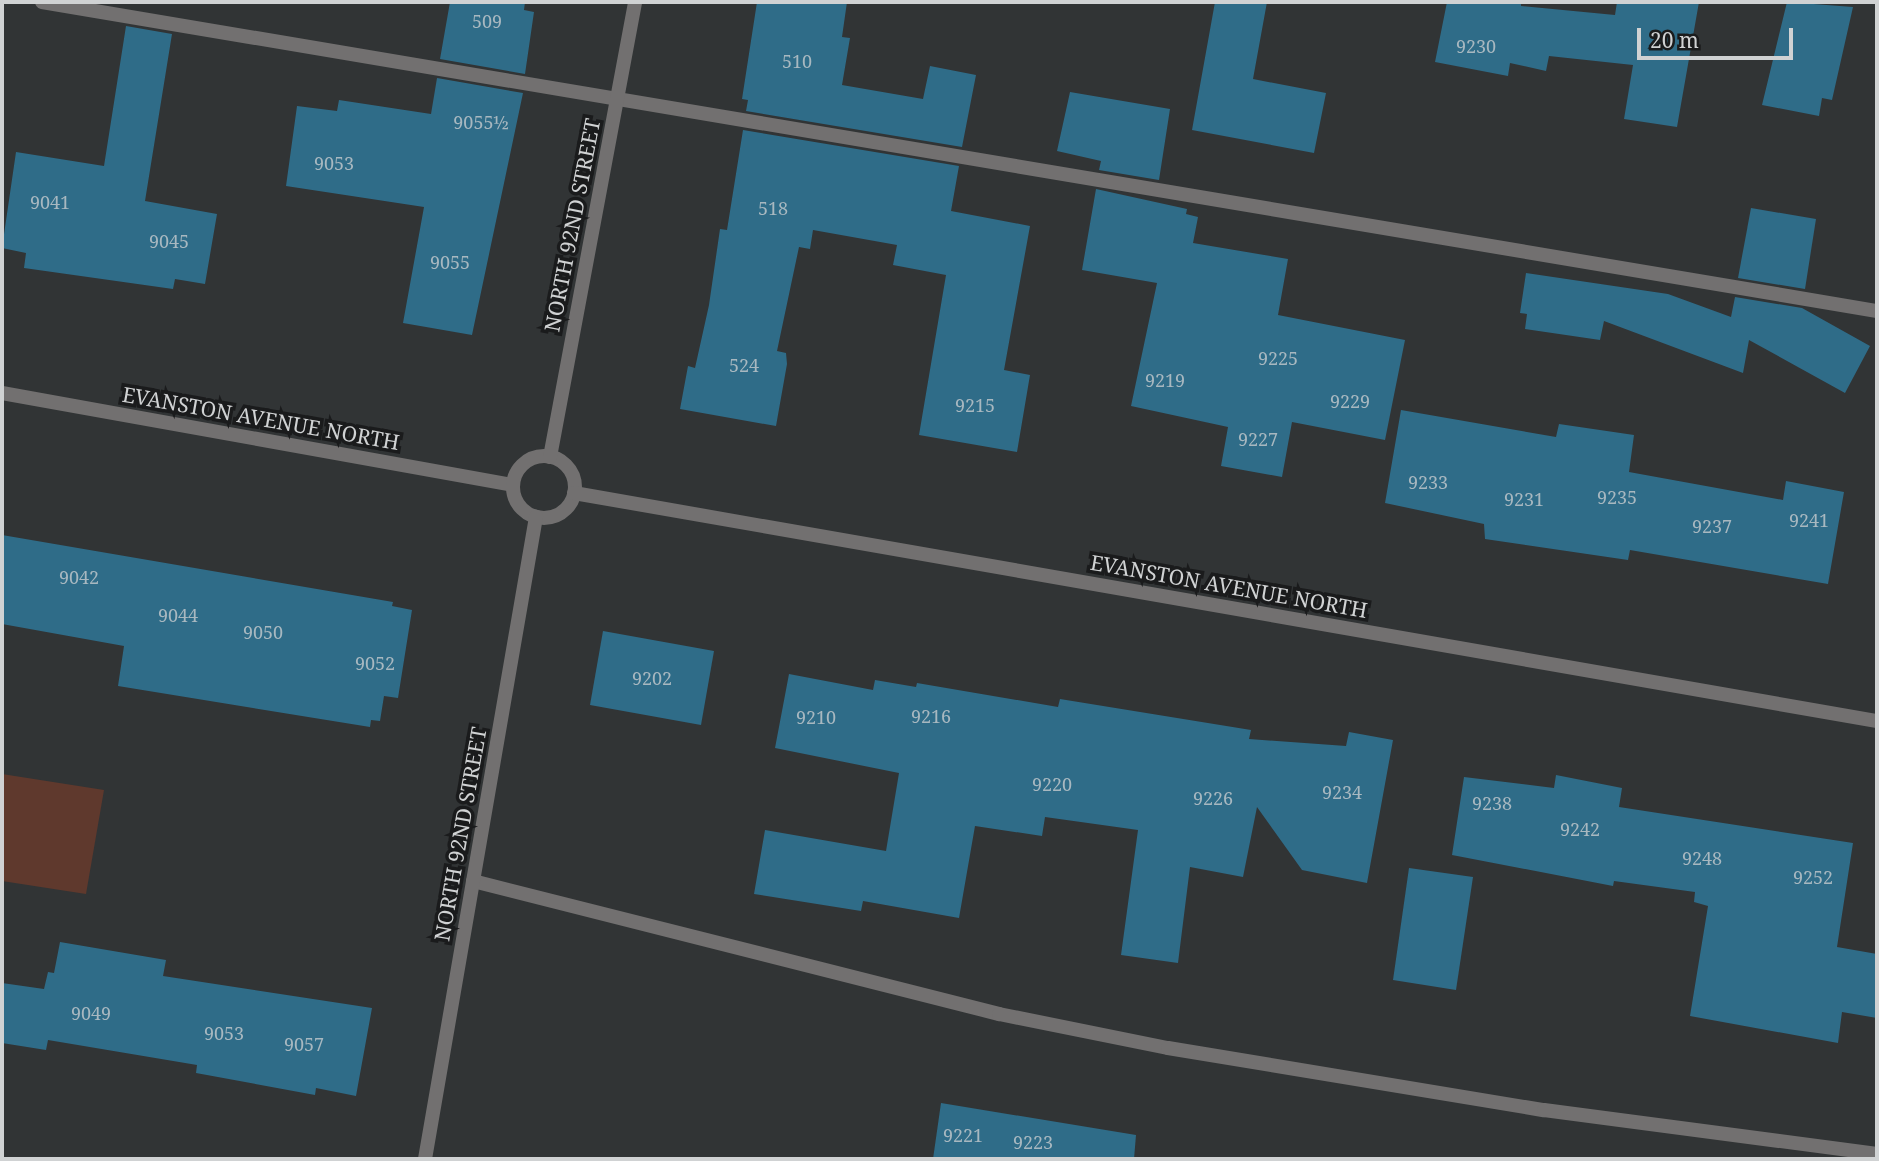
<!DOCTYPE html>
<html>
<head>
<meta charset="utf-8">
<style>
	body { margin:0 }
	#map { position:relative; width:1879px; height:1161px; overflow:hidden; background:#313435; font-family:"Noto Serif",serif }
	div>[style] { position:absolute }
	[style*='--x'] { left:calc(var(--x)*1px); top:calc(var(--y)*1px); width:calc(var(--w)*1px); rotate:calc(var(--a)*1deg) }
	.green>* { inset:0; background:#5f392d }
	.building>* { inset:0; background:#2f6c88 }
	.lane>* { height:14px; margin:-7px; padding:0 7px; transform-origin:7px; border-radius:7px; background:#727070 }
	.street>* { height:14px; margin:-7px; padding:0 7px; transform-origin:7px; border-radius:7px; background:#727070 }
	.street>.ring { margin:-7px; padding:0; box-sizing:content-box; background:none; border:14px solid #727070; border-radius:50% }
	span { translate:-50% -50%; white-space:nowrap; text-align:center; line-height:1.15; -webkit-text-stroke:7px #1a1b1c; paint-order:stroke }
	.number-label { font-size:18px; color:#a8b8c0 }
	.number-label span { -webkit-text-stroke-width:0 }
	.street-label { font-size:21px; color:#d0d2d3 }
	.frame { position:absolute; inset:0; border:4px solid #d0d2d3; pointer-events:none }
	.scale { position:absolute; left:1637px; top:28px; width:156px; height:32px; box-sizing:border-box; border:4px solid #d0d2d3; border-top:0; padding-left:9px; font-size:21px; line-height:24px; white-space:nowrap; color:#d0d2d3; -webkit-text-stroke:5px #1a1b1c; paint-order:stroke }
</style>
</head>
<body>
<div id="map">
	<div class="green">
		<i style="clip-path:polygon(2px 774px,104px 790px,86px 894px,2px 881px)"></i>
	</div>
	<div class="building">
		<i style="clip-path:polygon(450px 2px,525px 2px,524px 10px,534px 12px,525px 74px,440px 59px)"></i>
		<i style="clip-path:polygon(757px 2px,847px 2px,842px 37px,850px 38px,842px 85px,923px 99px,930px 66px,976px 75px,962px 147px,746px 111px,748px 100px,742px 99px)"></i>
		<i style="clip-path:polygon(1215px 2px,1267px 2px,1253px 79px,1326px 93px,1314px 153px,1192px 130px)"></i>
		<i style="clip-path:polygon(1447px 2px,1521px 2px,1521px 6px,1615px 15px,1617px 2px,1699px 2px,1677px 127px,1624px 119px,1633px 65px,1549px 56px,1546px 71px,1510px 63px,1508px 76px,1435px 62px)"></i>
		<i style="clip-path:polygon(1787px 2px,1853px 7px,1832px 100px,1822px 98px,1819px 116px,1762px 105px)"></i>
		<i style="clip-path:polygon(126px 26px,172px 34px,145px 201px,217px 214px,205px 284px,175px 279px,173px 289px,24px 268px,26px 253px,2px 248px,16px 152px,104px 166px)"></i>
		<i style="clip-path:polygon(437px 78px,523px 93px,472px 335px,403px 323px,424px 207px,286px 186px,297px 106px,337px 111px,339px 100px,431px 114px)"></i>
		<i style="clip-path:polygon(1070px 92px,1170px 109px,1159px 180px,1099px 170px,1101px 161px,1057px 151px)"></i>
		<i style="clip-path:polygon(743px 130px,959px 166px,951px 211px,1030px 226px,1004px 370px,1030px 375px,1017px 452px,919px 435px,946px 275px,893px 265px,897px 245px,813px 230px,810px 249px,799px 247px,777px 351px,786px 353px,787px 364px,776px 426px,680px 409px,688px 366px,695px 368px,709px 305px,720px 229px,727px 230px)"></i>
		<i style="clip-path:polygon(1096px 189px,1187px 209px,1186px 214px,1198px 217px,1193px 243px,1288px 259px,1278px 315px,1405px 340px,1385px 440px,1292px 422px,1282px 477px,1221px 466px,1228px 427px,1131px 406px,1157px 283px,1082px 270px)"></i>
		<i style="clip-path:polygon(1751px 208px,1816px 219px,1805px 289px,1738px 278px)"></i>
		<i style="clip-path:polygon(1526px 273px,1668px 294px,1731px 317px,1735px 297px,1802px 308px,1870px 346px,1845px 393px,1749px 340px,1743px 373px,1604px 321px,1600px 340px,1525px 329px,1527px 314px,1520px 313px)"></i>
		<i style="clip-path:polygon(1401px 410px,1556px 437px,1559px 424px,1634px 435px,1629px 472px,1783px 500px,1786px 481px,1844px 492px,1828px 584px,1630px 550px,1628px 560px,1485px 539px,1484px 524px,1385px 503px)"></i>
		<i style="clip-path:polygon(2px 535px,393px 602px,392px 606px,412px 610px,398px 698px,384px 696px,380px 721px,371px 720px,370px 727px,118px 686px,124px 646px,2px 624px)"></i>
		<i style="clip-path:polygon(603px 631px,714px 651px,701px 725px,590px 705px)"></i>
		<i style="clip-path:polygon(789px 674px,873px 690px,875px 680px,916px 687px,917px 683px,1058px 707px,1060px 699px,1251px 730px,1249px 739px,1346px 746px,1349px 732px,1393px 740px,1367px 883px,1302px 870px,1257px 807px,1243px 877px,1190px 867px,1178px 963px,1121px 955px,1138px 830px,1045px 817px,1042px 836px,975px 826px,959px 918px,863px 901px,861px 911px,754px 894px,765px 830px,886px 851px,899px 773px,775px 748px)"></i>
		<i style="clip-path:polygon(1556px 775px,1622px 788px,1619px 807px,1853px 843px,1837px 947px,1877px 954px,1877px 1018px,1842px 1012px,1838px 1043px,1690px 1016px,1708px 906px,1694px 902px,1695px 892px,1614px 881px,1613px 886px,1452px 855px,1464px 777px,1554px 788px)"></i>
		<i style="clip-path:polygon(1409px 868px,1473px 877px,1456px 990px,1393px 980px)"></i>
		<i style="clip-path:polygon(60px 942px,166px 960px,163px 976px,372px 1008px,356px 1096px,316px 1088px,315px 1095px,196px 1073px,197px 1065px,48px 1040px,46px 1050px,2px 1043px,2px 983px,44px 989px,48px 972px,54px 973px)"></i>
		<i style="clip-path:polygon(941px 1103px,1136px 1135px,1134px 1159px,933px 1159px)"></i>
	</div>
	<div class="lane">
		<i style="--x:42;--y:2;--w:1861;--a:9.56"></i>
		<i style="--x:473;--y:881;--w:543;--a:14.19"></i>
		<i style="--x:999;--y:1014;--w:172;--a:11.4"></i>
		<i style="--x:1168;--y:1048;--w:381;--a:9.4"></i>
		<i style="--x:1544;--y:1110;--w:336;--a:7.5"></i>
	</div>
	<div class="street">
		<i style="--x:2;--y:393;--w:519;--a:10.21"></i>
		<i class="ring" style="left:513px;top:456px;width:48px;height:48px"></i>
		<i style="--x:550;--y:457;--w:463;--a:-79.4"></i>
		<i style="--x:574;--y:493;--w:1323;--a:9.93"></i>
		<i style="--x:425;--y:1159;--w:652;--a:-80.19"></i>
	</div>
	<div class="number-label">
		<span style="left:487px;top:21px">509</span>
		<span style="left:1476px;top:46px">9230</span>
		<span style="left:797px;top:61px">510</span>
		<span style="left:481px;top:122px">9055½</span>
		<span style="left:334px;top:163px">9053</span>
		<span style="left:50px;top:202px">9041</span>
		<span style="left:773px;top:208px">518</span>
		<span style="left:169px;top:241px">9045</span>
		<span style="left:450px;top:262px">9055</span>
		<span style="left:1278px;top:358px">9225</span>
		<span style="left:744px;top:365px">524</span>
		<span style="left:1165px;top:380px">9219</span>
		<span style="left:1350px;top:401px">9229</span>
		<span style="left:975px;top:405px">9215</span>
		<span style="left:1258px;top:439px">9227</span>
		<span style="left:1428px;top:482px">9233</span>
		<span style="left:1617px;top:497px">9235</span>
		<span style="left:1524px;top:499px">9231</span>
		<span style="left:1809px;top:520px">9241</span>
		<span style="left:1712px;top:526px">9237</span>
		<span style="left:79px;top:577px">9042</span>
		<span style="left:178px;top:615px">9044</span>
		<span style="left:263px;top:632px">9050</span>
		<span style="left:375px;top:663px">9052</span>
		<span style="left:652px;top:678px">9202</span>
		<span style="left:931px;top:716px">9216</span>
		<span style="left:816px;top:717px">9210</span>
		<span style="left:1052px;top:784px">9220</span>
		<span style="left:1342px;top:792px">9234</span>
		<span style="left:1213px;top:798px">9226</span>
		<span style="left:1492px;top:803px">9238</span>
		<span style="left:1580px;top:829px">9242</span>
		<span style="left:1702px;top:858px">9248</span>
		<span style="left:1813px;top:877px">9252</span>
		<span style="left:91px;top:1013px">9049</span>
		<span style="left:224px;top:1033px">9053</span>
		<span style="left:304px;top:1044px">9057</span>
		<span style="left:963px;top:1135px">9221</span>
		<span style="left:1033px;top:1142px">9223</span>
	</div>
	<div class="street-label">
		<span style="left:572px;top:225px;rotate:-79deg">NORTH 92ND STREET</span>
		<span style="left:261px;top:418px;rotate:10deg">EVANSTON AVENUE NORTH</span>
		<span style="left:1229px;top:586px;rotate:10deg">EVANSTON AVENUE NORTH</span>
		<span style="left:460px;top:834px;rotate:-80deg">NORTH 92ND STREET</span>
	</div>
	<div class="frame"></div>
	<div class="scale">20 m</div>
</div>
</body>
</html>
